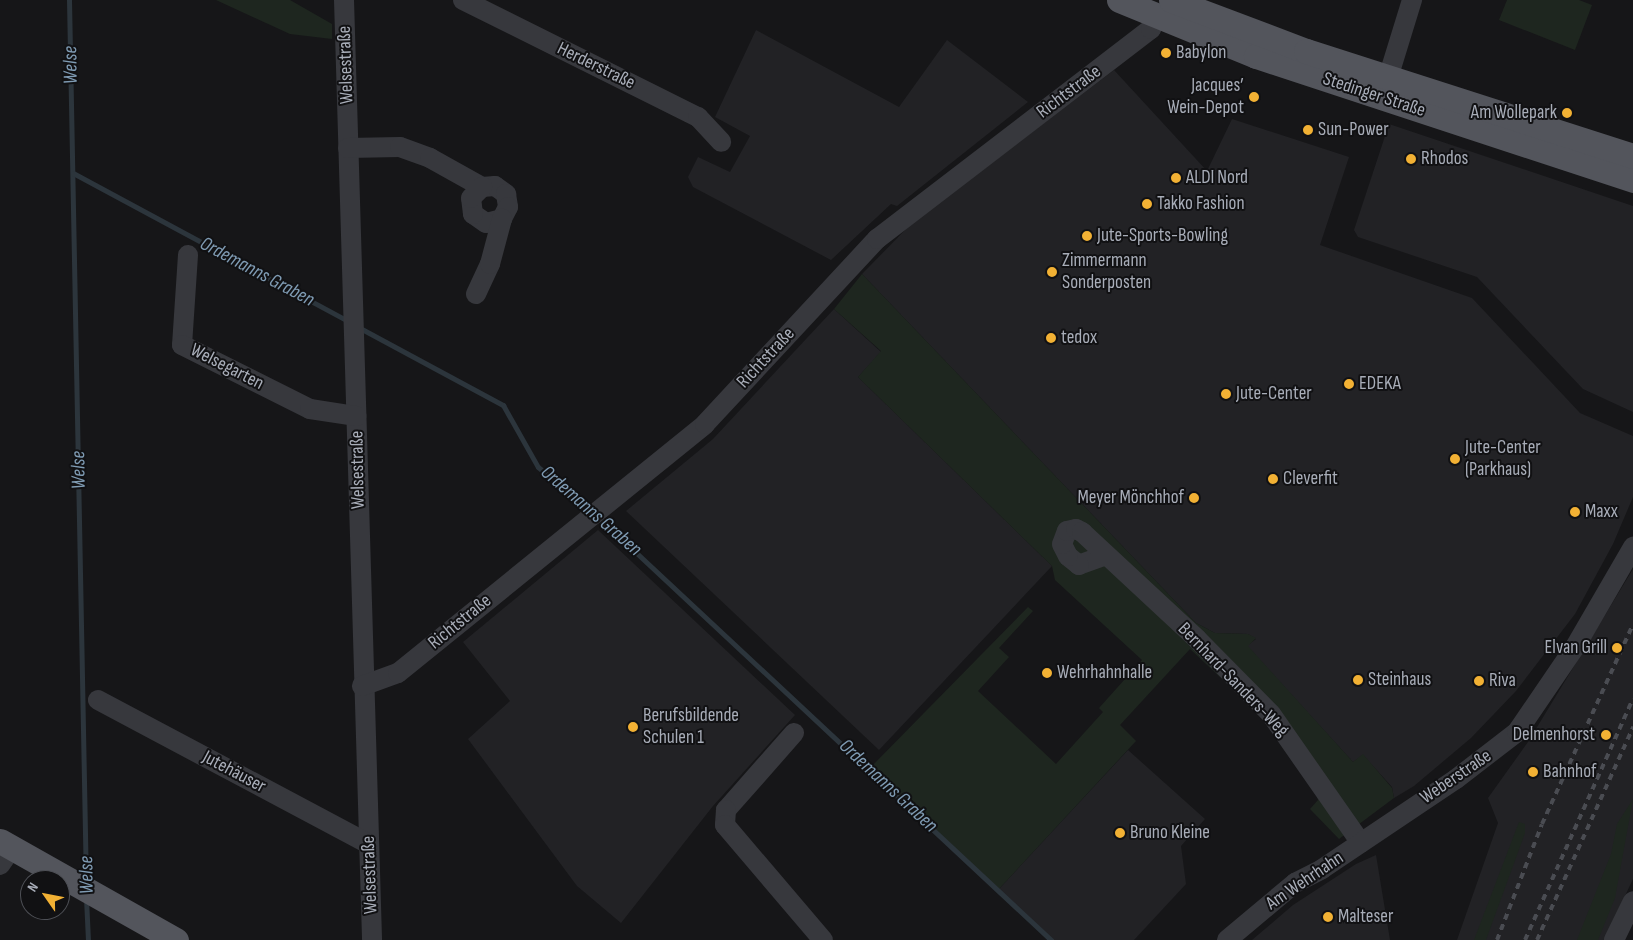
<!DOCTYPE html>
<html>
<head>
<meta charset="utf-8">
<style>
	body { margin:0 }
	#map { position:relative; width:1633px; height:940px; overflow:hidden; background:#161618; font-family:"Sofia Sans Condensed",sans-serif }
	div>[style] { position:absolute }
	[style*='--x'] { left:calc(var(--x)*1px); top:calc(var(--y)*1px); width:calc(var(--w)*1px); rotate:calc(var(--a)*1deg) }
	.built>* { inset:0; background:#222225 }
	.green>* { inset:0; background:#1e261f }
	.stream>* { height:5px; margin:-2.5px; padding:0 2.5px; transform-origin:2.5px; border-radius:2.5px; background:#2c353c }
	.minor>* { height:20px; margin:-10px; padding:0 10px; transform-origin:10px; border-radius:10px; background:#37383d }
	.major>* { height:25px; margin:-12.5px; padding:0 12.5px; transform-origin:12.5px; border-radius:12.5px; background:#53555c }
	.rail>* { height:4px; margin-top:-2px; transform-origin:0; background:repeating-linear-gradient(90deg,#4a4c52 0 6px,transparent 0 11px) }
	.dots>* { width:14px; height:14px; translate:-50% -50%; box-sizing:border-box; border:2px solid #111113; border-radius:50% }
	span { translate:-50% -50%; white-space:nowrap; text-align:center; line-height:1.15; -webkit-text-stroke:4px #111113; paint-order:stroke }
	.poi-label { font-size:19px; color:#a8adb8 }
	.left { translate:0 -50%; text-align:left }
	.right { translate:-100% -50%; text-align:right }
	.street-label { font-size:19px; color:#a8adb8 }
	.water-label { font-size:20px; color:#7f9bb3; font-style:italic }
	.north { position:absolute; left:20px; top:870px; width:50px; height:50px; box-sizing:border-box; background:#111113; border:1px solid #4d4f55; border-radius:50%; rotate:303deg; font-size:14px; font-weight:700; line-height:20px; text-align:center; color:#a8adb8 }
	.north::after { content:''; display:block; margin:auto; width:18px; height:22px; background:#f2b134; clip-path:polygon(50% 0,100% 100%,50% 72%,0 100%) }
</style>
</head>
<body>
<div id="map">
	<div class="built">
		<i style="clip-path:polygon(756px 30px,899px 107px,947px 40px,1028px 102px,897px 206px,891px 204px,831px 260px,693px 187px,688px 177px,698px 157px,730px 172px,750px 136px,715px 117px)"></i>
		<i style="clip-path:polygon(1114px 70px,1207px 171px,1232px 119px,1349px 157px,1320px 245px,1472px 298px,1580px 413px,1633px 436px,1633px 497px,1613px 544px,1575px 614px,1516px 691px,1471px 738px,1414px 786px,1394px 798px,1392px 787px,1363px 755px,1353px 762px,1247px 646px,1256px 639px,1248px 634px,1215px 633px,1196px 623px,862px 274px,910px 225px)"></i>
		<i style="clip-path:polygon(1389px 124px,1633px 206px,1633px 412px,1583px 389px,1477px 277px,1358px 237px,1354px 230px)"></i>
		<i style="clip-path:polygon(834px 309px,881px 352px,858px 377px,1052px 566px,879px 750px,626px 511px,713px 439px)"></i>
		<i style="clip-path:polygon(598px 530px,795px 715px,713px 806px,621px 923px,577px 886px,468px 739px,510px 701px,463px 642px)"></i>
		<i style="clip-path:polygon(1633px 569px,1633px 879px,1604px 940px,1457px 940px,1498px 823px,1488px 798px,1528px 742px)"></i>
		<i style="clip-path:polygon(1128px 750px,1205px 819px,1181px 846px,1186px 884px,1134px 940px,1051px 940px,998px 890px)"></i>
		<i style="clip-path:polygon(1376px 855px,1390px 940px,1252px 940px,1293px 905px,1356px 864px)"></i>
	</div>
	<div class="green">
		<i style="clip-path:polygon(216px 0,290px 0,332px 24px,332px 39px,290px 34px)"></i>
		<i style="clip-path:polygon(1507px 0,1579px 0,1592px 5px,1575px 50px,1499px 20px)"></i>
		<i style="clip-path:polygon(862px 274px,1196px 623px,1215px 633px,1248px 634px,1256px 638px,1248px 646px,1353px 762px,1363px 754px,1392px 788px,1394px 798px,1339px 839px,1310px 809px,1318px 800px,1314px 786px,1266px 720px,1190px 649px,1120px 725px,1136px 741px,998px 890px,869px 769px,1028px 607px,1033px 611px,999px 648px,1009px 657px,978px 691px,1056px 764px,1103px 712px,1099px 708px,1142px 660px,1055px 580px,1052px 566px,858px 377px,881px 351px,834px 309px)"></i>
		<i style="clip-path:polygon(1633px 799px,1615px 898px,1598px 940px,1577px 940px,1611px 854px,1617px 824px)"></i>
		<i style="clip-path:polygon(1519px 822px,1525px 824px,1525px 833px,1486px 940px,1474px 940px)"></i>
	</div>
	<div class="stream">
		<i style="--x:69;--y:0;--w:882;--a:88.9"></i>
		<i style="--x:73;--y:173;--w:312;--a:28.3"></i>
		<i style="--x:358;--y:327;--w:165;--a:28.3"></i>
		<i style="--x:503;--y:405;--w:71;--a:60.6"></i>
		<i style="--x:538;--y:467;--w:67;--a:39.6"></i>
		<i style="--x:598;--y:517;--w:620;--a:43.04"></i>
		<i style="--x:86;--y:898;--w:42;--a:87.3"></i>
	</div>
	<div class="minor">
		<i style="--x:344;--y:0;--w:940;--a:88.29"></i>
		<i style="--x:463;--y:0;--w:263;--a:26.5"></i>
		<i style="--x:698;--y:117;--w:34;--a:47"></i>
		<i style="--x:1388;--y:78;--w:82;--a:-72.9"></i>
		<i style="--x:348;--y:148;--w:52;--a:-1.1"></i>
		<i style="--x:400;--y:147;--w:32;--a:20"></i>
		<i style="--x:430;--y:158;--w:60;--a:29.1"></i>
		<i style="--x:482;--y:187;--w:13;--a:-4"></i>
		<i style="--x:495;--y:186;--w:14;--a:36"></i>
		<i style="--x:506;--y:194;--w:13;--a:81"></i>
		<i style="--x:508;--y:207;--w:13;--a:117"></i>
		<i style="--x:502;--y:219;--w:16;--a:166"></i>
		<i style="--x:486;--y:223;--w:16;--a:-145"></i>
		<i style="--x:473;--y:214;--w:16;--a:-97"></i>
		<i style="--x:471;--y:198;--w:16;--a:-45"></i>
		<i style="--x:188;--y:255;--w:90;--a:93.8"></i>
		<i style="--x:182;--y:345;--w:143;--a:26.6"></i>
		<i style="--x:310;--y:409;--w:47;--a:8.7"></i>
		<i style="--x:476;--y:294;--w:33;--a:-65"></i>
		<i style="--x:490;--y:264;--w:47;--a:-75.1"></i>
		<i style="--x:1106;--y:555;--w:29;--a:160"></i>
		<i style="--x:1079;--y:565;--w:14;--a:-141"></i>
		<i style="--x:1068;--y:556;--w:13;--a:-117"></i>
		<i style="--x:1062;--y:544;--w:14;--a:-69"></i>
		<i style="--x:1067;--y:531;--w:9;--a:-13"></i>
		<i style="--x:1076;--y:529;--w:7;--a:27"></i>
		<i style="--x:1082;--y:532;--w:157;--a:42.9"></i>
		<i style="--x:1197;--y:639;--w:105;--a:45.4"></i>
		<i style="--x:1271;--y:714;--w:157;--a:55.1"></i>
		<i style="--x:362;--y:686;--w:38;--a:-20"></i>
		<i style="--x:398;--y:673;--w:395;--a:-39"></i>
		<i style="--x:705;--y:424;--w:253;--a:-47.1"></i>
		<i style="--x:877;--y:239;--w:345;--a:-37.5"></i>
		<i style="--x:1151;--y:29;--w:15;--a:-67"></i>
		<i style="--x:98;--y:700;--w:307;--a:28"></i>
		<i style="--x:794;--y:733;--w:103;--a:131.4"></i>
		<i style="--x:726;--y:810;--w:15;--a:94"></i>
		<i style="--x:725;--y:825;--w:151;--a:49.6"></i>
		<i style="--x:0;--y:865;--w:21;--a:-55"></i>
		<i style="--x:1227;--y:940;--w:89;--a:-40"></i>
		<i style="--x:1295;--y:883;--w:30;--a:-27"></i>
		<i style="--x:1322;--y:869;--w:161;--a:-33.9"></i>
		<i style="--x:1456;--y:779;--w:77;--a:-37.6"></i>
		<i style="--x:1517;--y:732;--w:103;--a:-55.7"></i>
		<i style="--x:1575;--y:647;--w:116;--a:-59.9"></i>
		<i style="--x:1614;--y:940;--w:43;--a:-64"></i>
	</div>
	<div class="major">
		<i style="--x:1119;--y:0;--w:148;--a:22.2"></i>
		<i style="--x:1256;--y:56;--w:397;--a:18.2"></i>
		<i style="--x:1171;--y:0;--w:144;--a:20.7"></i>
		<i style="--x:1306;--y:51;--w:343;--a:17.8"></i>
		<i style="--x:0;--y:841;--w:202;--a:29.4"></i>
	</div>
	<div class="rail">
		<i style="--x:1497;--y:940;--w:124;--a:-68.8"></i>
		<i style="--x:1542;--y:824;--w:220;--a:-65.5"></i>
		<i style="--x:1525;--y:940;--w:264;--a:-65.9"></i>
		<i style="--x:1537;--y:940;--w:234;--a:-65.7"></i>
	</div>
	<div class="dots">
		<i style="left:1166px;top:53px;background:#f2b134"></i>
		<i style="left:1254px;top:97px;background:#f2b134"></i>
		<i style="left:1567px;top:113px;background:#f2b134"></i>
		<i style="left:1308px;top:130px;background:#f2b134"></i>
		<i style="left:1411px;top:159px;background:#f2b134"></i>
		<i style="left:1176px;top:178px;background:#f2b134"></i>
		<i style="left:1147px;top:204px;background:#f2b134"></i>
		<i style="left:1087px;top:236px;background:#f2b134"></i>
		<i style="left:1052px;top:272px;background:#f2b134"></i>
		<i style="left:1051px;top:338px;background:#f2b134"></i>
		<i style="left:1349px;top:384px;background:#f2b134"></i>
		<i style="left:1226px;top:394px;background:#f2b134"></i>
		<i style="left:1455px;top:459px;background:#f2b134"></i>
		<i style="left:1273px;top:479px;background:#f2b134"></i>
		<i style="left:1194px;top:498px;background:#f2b134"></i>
		<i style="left:1575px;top:512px;background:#f2b134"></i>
		<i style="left:1617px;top:648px;background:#f2b134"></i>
		<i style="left:1047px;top:673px;background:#f2b134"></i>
		<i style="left:1358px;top:680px;background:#f2b134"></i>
		<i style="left:1479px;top:681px;background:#f2b134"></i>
		<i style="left:633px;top:727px;background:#f2b134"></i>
		<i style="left:1606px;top:735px;background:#f2b134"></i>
		<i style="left:1533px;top:772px;background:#f2b134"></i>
		<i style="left:1120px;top:833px;background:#f2b134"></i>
		<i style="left:1328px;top:917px;background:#f2b134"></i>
	</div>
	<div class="poi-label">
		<span class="left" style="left:1176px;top:53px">Babylon</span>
		<span class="right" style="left:1244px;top:97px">Jacques’<br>Wein-Depot</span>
		<span class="right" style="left:1557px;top:113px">Am Wollepark</span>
		<span class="left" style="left:1318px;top:130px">Sun-Power</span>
		<span class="left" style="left:1421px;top:159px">Rhodos</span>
		<span class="left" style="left:1186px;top:178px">ALDI Nord</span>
		<span class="left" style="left:1157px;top:204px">Takko Fashion</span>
		<span class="left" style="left:1097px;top:236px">Jute-Sports-Bowling</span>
		<span class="left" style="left:1062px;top:272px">Zimmermann<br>Sonderposten</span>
		<span class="left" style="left:1061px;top:338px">tedox</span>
		<span class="left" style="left:1359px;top:384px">EDEKA</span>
		<span class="left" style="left:1236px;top:394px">Jute-Center</span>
		<span class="left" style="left:1465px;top:459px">Jute-Center<br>(Parkhaus)</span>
		<span class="left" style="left:1283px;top:479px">Cleverfit</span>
		<span class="right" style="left:1184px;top:498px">Meyer Mönchhof</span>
		<span class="left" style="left:1585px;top:512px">Maxx</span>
		<span class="right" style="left:1607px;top:648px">Elvan Grill</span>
		<span class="left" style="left:1057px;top:673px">Wehrhahnhalle</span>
		<span class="left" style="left:1368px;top:680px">Steinhaus</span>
		<span class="left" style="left:1489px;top:681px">Riva</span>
		<span class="left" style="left:643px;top:727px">Berufsbildende<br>Schulen 1</span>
		<span class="right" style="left:1595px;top:735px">Delmenhorst</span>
		<span class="left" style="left:1543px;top:772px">Bahnhof</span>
		<span class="left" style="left:1130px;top:833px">Bruno Kleine</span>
		<span class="left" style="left:1338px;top:917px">Malteser</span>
	</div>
	<div class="street-label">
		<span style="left:346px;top:65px;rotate:-92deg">Welsestraße</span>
		<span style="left:596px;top:66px;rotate:26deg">Herderstraße</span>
		<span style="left:1069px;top:92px;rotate:-37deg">Richtstraße</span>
		<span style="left:1374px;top:95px;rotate:18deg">Stedinger Straße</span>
		<span style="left:766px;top:358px;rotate:-47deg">Richtstraße</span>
		<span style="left:227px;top:367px;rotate:27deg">Welsegarten</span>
		<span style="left:358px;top:470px;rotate:-91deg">Welsestraße</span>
		<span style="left:460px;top:622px;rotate:-39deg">Richtstraße</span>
		<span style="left:1233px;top:680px;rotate:46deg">Bernhard-Sanders-Weg</span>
		<span style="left:234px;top:772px;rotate:28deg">Jutehäuser</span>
		<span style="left:1456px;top:777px;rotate:-34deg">Weberstraße</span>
		<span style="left:370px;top:875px;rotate:-92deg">Welsestraße</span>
		<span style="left:1305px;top:881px;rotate:-34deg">Am Wehrhahn</span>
	</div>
	<div class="water-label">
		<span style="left:71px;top:65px;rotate:-91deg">Welse</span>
		<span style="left:257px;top:272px;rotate:28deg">Ordemanns Graben</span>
		<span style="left:79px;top:470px;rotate:-91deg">Welse</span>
		<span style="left:591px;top:511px;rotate:41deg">Ordemanns Graben</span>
		<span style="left:888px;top:786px;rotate:43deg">Ordemanns Graben</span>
		<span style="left:87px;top:875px;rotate:-91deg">Welse</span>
	</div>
	<div class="north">N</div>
</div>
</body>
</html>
